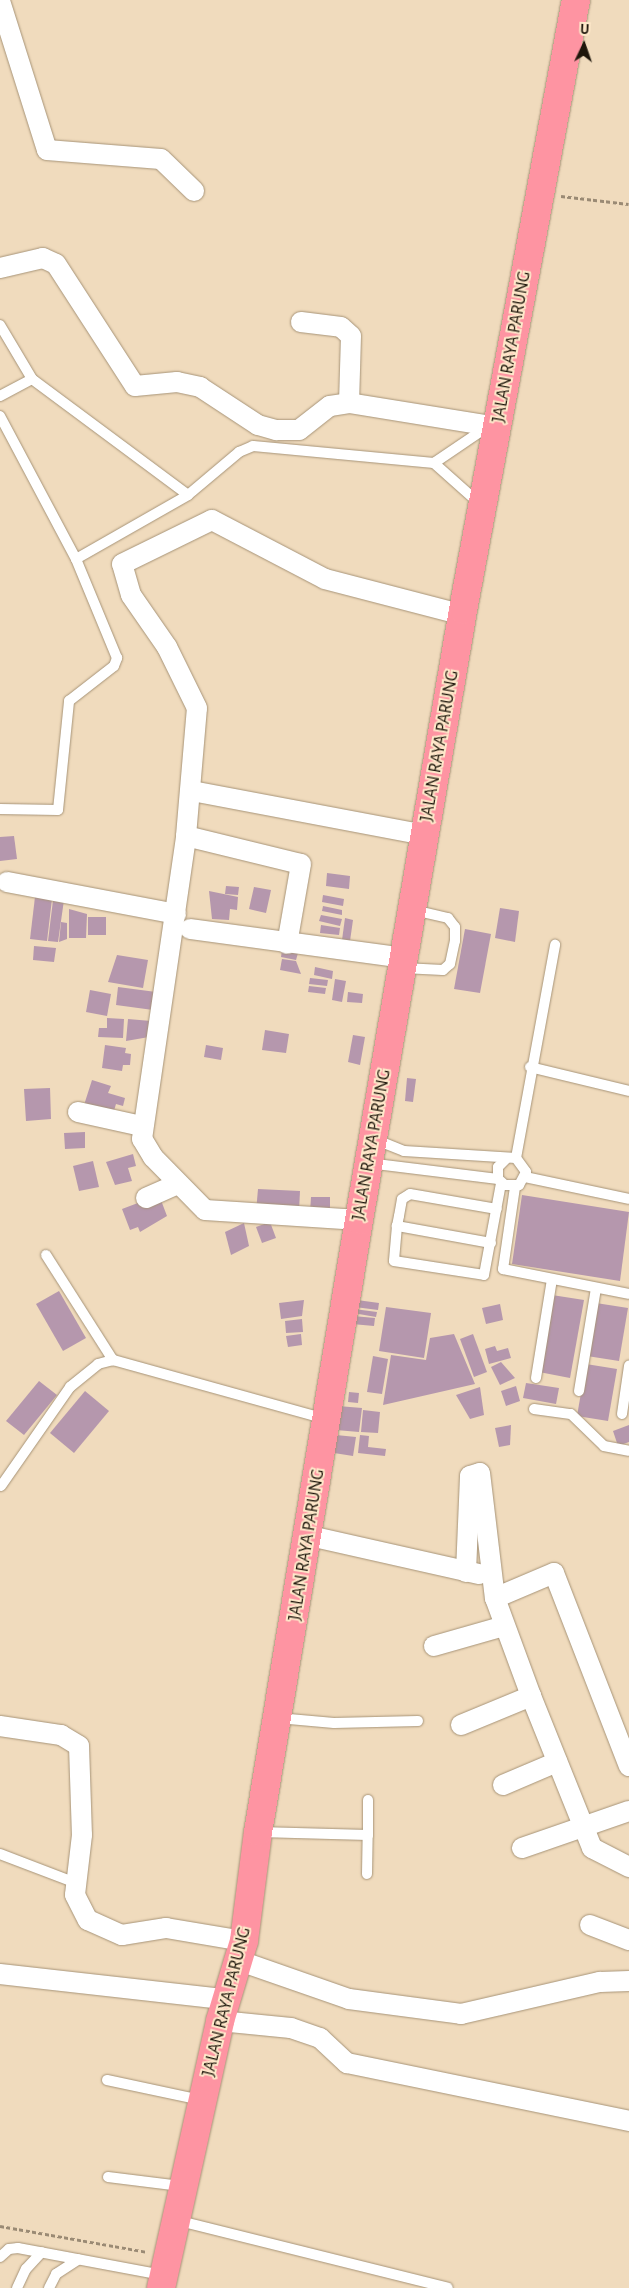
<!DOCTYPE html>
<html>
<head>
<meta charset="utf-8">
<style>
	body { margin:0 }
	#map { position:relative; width:629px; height:2288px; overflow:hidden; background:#f0dbbd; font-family:"Alegreya Sans",sans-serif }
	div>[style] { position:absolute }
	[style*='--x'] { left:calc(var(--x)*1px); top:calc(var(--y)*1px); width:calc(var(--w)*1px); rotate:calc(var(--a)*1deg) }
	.building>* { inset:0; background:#b597ad }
	.path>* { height:3px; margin-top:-1.5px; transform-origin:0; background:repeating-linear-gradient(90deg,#9a8a74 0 4px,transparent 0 6.5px) }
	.roads { filter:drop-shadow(0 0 1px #a79478) drop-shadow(0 0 1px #a79478) }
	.lane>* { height:10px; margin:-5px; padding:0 5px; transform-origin:5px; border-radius:5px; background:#fff }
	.street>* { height:20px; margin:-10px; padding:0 10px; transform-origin:10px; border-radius:10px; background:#fff }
	.highway>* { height:28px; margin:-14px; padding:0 14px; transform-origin:14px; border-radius:14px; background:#fe94a2 }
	span { translate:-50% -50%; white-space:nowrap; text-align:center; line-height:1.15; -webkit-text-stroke:4px #fee8ca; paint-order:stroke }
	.street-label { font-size:18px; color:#1e160b }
	.north { position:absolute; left:559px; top:20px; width:50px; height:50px; -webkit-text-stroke:4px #fee8ca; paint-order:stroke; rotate:3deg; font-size:14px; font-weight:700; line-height:20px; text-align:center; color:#1e160b }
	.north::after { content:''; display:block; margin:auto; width:18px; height:22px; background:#1e160b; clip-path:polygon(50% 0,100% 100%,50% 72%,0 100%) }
</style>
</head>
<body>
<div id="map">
	<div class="building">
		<i style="clip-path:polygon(14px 836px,17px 859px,0 861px,0 837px)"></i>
		<i style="clip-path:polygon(327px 873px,350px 876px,349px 889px,326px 886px)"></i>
		<i style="clip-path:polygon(226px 886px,239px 887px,238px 895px,225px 894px)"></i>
		<i style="clip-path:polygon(254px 887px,271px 890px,266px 913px,249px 909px)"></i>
		<i style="clip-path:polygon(209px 891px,238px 897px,237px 910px,230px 909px,229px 920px,212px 919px)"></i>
		<i style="clip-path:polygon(54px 892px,65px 893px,58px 942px,48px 941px)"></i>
		<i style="clip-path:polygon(323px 895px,344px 899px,343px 906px,322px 902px)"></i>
		<i style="clip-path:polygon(35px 897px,52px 899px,47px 941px,30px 939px)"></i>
		<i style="clip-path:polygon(323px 906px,342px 910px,342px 915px,322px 911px)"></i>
		<i style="clip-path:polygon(500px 908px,519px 911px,515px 942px,495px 938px)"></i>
		<i style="clip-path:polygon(69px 909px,87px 914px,86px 938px,69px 938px)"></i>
		<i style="clip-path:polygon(321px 915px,342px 919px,340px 926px,319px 921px)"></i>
		<i style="clip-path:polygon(88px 917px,106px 917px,106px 935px,88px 935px)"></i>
		<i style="clip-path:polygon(345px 918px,353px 920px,350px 941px,342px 940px)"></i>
		<i style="clip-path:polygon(61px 922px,67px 923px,67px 939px,59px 942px)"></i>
		<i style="clip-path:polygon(321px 925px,340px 928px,339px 935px,320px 933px)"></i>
		<i style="clip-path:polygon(465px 929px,491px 934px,480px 993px,454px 989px)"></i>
		<i style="clip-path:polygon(34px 946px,56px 948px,54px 962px,33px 960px)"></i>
		<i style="clip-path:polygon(282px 950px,298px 953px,296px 960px,281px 957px)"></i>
		<i style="clip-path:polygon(117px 955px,148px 960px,143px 988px,108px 982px)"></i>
		<i style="clip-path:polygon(282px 959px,296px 961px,301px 974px,280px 970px)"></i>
		<i style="clip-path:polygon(315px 967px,333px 971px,332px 979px,314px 975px)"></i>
		<i style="clip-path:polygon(310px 978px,328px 980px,327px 986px,309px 984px)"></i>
		<i style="clip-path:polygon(335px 979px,346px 981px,342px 1002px,332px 1000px)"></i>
		<i style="clip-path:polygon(309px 986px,326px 988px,325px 994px,308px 992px)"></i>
		<i style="clip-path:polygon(118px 987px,156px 992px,153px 1010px,116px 1005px)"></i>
		<i style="clip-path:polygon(90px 990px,111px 994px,107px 1016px,86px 1012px)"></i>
		<i style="clip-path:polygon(348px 992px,363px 994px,362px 1003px,347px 1002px)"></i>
		<i style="clip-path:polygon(107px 1018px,124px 1019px,123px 1038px,98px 1037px,99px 1028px,107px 1028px)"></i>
		<i style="clip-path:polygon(128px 1019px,151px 1021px,149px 1037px,126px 1041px)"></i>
		<i style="clip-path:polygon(265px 1030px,289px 1034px,286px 1053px,262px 1050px)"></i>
		<i style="clip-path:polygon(353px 1035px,365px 1037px,360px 1065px,348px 1062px)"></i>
		<i style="clip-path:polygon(105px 1045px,126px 1048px,125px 1053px,131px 1054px,130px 1065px,123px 1065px,122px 1071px,102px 1068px)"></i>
		<i style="clip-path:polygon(206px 1045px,223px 1048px,221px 1060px,204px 1057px)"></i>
		<i style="clip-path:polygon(407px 1078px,416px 1079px,413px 1102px,405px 1101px)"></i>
		<i style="clip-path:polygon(92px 1080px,111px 1086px,108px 1093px,125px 1098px,123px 1106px,116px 1104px,113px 1114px,84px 1105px)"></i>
		<i style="clip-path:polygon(50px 1088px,51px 1119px,26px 1121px,24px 1089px)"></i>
		<i style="clip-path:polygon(85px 1132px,85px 1148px,65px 1149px,64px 1133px)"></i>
		<i style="clip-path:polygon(133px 1154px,136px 1166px,128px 1168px,132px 1181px,115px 1185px,106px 1162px)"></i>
		<i style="clip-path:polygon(93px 1161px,99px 1187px,79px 1191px,73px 1166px)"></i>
		<i style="clip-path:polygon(258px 1189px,300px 1191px,299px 1211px,256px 1212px)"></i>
		<i style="clip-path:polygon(159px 1195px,167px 1216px,140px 1232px,138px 1227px,130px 1230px,122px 1209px)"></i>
		<i style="clip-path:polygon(522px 1195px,629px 1212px,620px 1281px,512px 1264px)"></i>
		<i style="clip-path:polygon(311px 1197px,330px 1197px,330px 1212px,310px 1212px)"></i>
		<i style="clip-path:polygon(270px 1222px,276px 1238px,262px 1243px,256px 1227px)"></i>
		<i style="clip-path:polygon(244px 1223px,249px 1246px,231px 1255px,225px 1232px)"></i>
		<i style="clip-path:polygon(59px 1291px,86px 1338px,63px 1351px,36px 1304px)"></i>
		<i style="clip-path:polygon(552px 1295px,584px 1300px,570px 1378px,539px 1372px)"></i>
		<i style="clip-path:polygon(304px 1300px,302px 1316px,281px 1319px,279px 1303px)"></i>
		<i style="clip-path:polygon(357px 1300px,379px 1303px,378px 1310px,355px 1307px)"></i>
		<i style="clip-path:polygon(596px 1303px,628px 1308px,619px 1361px,587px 1356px)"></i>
		<i style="clip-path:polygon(500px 1304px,503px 1320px,486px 1324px,482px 1308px)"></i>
		<i style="clip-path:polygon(386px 1307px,431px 1313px,424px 1358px,379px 1351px)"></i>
		<i style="clip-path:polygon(354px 1309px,377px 1312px,376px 1317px,353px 1313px)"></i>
		<i style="clip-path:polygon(353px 1316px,375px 1318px,374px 1326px,352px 1324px)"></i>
		<i style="clip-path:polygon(302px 1319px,303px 1332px,286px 1333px,285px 1321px)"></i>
		<i style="clip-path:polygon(301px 1334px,302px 1345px,288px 1347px,286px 1336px)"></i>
		<i style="clip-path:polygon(454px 1334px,475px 1384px,383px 1405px,391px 1355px,426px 1360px,430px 1338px)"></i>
		<i style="clip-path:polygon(473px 1334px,487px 1372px,474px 1377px,460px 1339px)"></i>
		<i style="clip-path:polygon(495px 1346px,497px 1351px,508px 1348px,511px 1358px,489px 1364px,485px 1349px)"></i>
		<i style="clip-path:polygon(373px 1356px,388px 1359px,382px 1394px,367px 1392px)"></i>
		<i style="clip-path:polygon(501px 1362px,515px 1378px,500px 1385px,491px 1367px)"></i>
		<i style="clip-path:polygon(586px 1364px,617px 1369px,608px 1421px,577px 1416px)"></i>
		<i style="clip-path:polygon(39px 1381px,57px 1395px,24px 1435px,6px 1421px)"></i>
		<i style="clip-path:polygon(526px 1383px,559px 1388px,556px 1404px,523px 1398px)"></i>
		<i style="clip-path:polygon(516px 1386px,520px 1401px,506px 1406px,501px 1391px)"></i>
		<i style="clip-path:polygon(480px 1387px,484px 1415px,470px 1419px,456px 1395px)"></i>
		<i style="clip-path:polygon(85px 1391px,109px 1411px,74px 1453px,50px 1433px)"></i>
		<i style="clip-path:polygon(349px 1392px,359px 1393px,358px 1403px,348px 1402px)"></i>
		<i style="clip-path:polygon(338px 1406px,362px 1408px,359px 1432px,336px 1430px)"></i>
		<i style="clip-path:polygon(363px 1410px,380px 1412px,378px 1433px,361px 1432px)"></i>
		<i style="clip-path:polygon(511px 1425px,510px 1445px,499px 1447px,495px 1428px)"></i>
		<i style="clip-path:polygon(629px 1425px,629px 1442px,618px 1446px,613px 1431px)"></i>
		<i style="clip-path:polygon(336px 1435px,356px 1437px,353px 1456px,334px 1453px)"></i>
		<i style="clip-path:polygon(360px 1435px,369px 1436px,368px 1447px,386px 1449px,385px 1456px,358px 1453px)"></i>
	</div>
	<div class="path">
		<i style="--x:561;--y:196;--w:68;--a:6.7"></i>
		<i style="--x:0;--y:2226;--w:149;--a:10"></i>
	</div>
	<div class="roads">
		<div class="lane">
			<i style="--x:0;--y:325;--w:63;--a:59.3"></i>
			<i style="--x:0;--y:396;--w:36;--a:-28"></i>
			<i style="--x:32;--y:379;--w:194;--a:36.6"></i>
			<i style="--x:0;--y:416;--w:162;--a:62"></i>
			<i style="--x:471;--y:496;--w:50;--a:-138.3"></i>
			<i style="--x:434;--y:463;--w:60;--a:-34.2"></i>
			<i style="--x:0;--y:809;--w:58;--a:1"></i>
			<i style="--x:58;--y:810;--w:110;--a:-84.2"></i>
			<i style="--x:69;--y:701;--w:57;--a:-37.9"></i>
			<i style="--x:114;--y:666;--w:9;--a:-69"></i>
			<i style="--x:117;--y:658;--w:107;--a:-112.5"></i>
			<i style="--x:76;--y:559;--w:129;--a:-29.7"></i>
			<i style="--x:188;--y:495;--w:67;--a:-40.1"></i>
			<i style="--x:239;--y:452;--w:15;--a:-23"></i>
			<i style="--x:253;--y:446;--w:182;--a:5.4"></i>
			<i style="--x:403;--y:968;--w:40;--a:2.9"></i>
			<i style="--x:443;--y:970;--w:9;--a:-41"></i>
			<i style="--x:450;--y:964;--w:24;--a:-78"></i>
			<i style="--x:455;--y:941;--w:14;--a:-90"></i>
			<i style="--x:455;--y:927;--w:11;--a:-128"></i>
			<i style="--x:448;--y:918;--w:36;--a:-167"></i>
			<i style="--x:530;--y:1067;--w:102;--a:13.6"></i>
			<i style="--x:374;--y:1139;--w:32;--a:22"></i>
			<i style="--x:404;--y:1151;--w:112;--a:3.6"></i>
			<i style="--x:516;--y:1158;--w:17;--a:54"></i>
			<i style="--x:526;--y:1172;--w:15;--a:118"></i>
			<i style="--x:519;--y:1185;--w:14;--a:180"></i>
			<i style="--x:505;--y:1185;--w:9;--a:-139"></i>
			<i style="--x:498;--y:1179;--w:12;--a:-90"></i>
			<i style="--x:498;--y:1167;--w:11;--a:-45"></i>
			<i style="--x:516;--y:1158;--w:217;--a:-79.6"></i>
			<i style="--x:368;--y:1163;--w:131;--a:7"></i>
			<i style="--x:525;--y:1177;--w:106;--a:11.9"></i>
			<i style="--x:515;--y:1187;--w:83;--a:98.3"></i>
			<i style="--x:503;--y:1269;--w:128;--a:11.2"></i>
			<i style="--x:397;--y:1226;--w:35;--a:95"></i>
			<i style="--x:394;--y:1261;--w:91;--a:8.8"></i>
			<i style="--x:484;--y:1275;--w:94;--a:-79.5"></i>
			<i style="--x:491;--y:1243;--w:96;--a:-169.7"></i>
			<i style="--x:397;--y:1226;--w:10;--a:-79"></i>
			<i style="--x:399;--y:1216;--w:17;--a:-80"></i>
			<i style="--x:402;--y:1199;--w:9;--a:-32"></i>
			<i style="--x:410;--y:1194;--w:88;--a:9.8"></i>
			<i style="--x:46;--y:1255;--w:125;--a:57.5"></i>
			<i style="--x:536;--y:1378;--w:100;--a:-80.8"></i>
			<i style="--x:579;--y:1391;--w:104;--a:-80.6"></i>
			<i style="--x:534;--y:1409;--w:37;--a:8"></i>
			<i style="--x:571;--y:1414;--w:46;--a:44.1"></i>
			<i style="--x:604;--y:1446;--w:25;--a:11"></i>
			<i style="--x:622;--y:1414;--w:49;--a:-81.7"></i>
			<i style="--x:1;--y:1486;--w:121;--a:-55.1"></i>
			<i style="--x:70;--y:1387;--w:36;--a:-39"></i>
			<i style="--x:98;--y:1364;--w:16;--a:-15"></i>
			<i style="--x:113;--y:1360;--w:213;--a:15.5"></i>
			<i style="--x:278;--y:1718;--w:56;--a:5.1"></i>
			<i style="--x:334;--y:1723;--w:84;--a:-1.4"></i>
			<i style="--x:259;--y:1832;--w:109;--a:1.6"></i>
			<i style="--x:368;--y:1835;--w:35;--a:-90"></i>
			<i style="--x:0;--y:1854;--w:81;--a:20.9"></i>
			<i style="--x:367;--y:1874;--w:39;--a:-89"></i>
			<i style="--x:107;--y:2080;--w:87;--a:12"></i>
			<i style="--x:108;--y:2177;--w:65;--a:7"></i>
			<i style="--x:176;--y:2220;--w:280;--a:14"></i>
			<i style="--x:0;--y:2257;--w:12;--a:-42"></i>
			<i style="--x:9;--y:2249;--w:9;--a:-6"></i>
			<i style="--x:18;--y:2248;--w:136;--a:10.6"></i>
			<i style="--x:17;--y:2288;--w:21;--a:-65"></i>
			<i style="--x:26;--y:2269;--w:23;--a:-47"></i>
			<i style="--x:49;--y:2288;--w:16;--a:-63"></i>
			<i style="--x:56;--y:2274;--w:27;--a:-33"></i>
		</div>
		<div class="street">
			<i style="--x:0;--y:1;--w:156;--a:72.5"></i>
			<i style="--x:47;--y:150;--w:114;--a:4.5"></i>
			<i style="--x:161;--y:159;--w:46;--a:44.1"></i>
			<i style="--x:0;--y:268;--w:44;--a:-13.1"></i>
			<i style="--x:43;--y:258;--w:14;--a:25"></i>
			<i style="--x:56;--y:264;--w:145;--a:57.1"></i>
			<i style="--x:135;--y:386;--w:42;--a:-5.4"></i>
			<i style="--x:177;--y:382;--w:24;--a:12"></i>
			<i style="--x:200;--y:387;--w:69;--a:33.2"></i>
			<i style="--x:258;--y:425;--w:19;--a:16"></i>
			<i style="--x:276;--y:430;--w:23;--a:0"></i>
			<i style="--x:299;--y:430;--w:39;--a:-38"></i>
			<i style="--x:330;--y:406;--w:19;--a:-9"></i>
			<i style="--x:349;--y:403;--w:151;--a:9.2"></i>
			<i style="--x:301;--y:322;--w:40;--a:7.1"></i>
			<i style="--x:341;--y:327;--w:13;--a:42"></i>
			<i style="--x:351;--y:336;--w:67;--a:91.7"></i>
			<i style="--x:192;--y:791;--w:227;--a:10.7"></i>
			<i style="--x:186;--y:836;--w:118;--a:13.7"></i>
			<i style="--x:301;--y:864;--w:81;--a:99.9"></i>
			<i style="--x:7;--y:882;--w:172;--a:10.7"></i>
			<i style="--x:190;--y:929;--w:216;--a:7.7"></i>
			<i style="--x:78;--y:1112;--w:65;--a:12.5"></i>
			<i style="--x:146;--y:1198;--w:35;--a:-24"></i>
			<i style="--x:359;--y:1220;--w:154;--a:-176.3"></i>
			<i style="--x:205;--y:1210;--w:74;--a:-134.5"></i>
			<i style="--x:153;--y:1157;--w:21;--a:-121"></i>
			<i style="--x:142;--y:1139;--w:306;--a:-81.7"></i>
			<i style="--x:186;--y:836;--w:128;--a:-85.1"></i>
			<i style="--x:197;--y:708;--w:68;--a:-116.2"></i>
			<i style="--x:167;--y:647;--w:63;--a:-124.7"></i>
			<i style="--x:131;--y:595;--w:32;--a:-106"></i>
			<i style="--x:122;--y:564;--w:100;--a:-26.1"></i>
			<i style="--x:212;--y:520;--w:127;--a:27.6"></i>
			<i style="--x:325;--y:579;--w:131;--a:14.6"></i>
			<i style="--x:310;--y:1536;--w:173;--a:12.7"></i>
			<i style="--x:466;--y:1572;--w:96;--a:-87.6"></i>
			<i style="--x:470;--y:1476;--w:10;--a:-17"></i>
			<i style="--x:480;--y:1473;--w:126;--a:83.2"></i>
			<i style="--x:495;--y:1598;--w:104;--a:69.8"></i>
			<i style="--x:531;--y:1696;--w:164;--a:68.1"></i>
			<i style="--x:592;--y:1848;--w:42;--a:27.2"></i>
			<i style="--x:495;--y:1598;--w:64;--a:-23"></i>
			<i style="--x:554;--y:1573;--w:207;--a:68.8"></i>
			<i style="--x:434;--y:1646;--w:73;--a:-15.9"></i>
			<i style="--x:461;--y:1725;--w:76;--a:-22.5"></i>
			<i style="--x:0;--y:1726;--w:62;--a:8.4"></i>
			<i style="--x:61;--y:1735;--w:21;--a:31"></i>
			<i style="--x:79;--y:1746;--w:89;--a:88.1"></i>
			<i style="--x:82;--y:1835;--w:60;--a:96.7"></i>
			<i style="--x:75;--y:1895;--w:28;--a:63"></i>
			<i style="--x:88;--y:1920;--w:37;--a:24"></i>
			<i style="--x:122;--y:1935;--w:45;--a:-9"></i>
			<i style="--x:166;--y:1928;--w:79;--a:9.5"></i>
			<i style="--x:503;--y:1785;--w:59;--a:-23.1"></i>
			<i style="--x:522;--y:1848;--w:113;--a:-19.1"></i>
			<i style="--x:590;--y:1925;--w:42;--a:21"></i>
			<i style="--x:240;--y:1961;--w:115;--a:19.2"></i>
			<i style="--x:349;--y:1999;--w:113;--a:7.6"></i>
			<i style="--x:461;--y:2014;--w:143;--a:-13"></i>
			<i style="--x:600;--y:1982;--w:29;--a:-2"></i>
			<i style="--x:0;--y:1974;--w:215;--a:6.4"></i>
			<i style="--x:220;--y:2021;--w:71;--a:5.6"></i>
			<i style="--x:291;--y:2028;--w:31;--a:19"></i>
			<i style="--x:320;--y:2038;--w:37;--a:43"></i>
			<i style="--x:347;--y:2063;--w:288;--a:11.6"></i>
		</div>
		<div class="highway">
			<i style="--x:161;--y:2288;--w:273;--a:-77.5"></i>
			<i style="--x:220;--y:2021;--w:84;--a:-73.3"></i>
			<i style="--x:244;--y:1941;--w:110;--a:-82.7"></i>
			<i style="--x:258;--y:1832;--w:620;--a:-80.63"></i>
			<i style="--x:359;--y:1220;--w:619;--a:-80.32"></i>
			<i style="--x:463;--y:610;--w:620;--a:-79.51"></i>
		</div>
	</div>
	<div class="street-label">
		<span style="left:512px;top:347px;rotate:-80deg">JALAN RAYA PARUNG</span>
		<span style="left:440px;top:746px;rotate:-80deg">JALAN RAYA PARUNG</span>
		<span style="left:372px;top:1145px;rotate:-80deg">JALAN RAYA PARUNG</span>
		<span style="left:307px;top:1545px;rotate:-81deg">JALAN RAYA PARUNG</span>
		<span style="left:227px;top:2002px;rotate:-76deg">JALAN RAYA PARUNG</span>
	</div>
	<div class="north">U</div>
</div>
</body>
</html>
